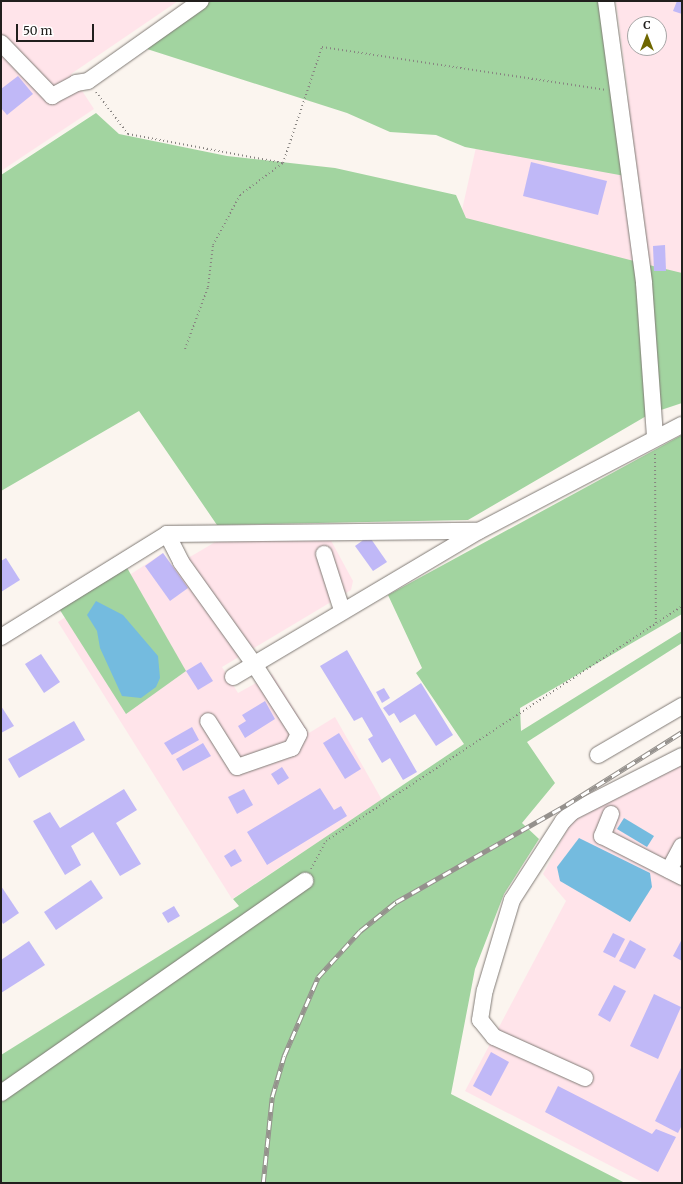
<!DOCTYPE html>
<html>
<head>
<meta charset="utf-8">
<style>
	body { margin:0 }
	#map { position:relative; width:683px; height:1184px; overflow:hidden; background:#fbf5ef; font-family:Merriweather,serif }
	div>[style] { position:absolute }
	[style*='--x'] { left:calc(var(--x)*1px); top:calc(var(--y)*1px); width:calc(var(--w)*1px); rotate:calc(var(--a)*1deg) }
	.industrial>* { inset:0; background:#ffe4ea }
	.forest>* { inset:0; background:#a2d4a0 }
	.water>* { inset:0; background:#74bbdf }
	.building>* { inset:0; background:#c0b8f7 }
	.path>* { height:2px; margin-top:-1px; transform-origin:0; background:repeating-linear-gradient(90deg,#888481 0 1px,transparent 0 4px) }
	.roads { filter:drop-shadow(0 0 1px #817b76) drop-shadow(0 0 1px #817b76) }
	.minor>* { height:16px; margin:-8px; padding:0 8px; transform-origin:8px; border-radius:8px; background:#fff }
	.rail>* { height:4.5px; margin-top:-2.25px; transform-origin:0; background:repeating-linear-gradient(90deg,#fff 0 9px,#95918d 0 18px); box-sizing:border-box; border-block:1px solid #95918d }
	span { translate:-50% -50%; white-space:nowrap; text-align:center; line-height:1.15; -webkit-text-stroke:3px #fff; paint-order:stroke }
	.frame { position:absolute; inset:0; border:2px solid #211f1d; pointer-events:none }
	.north { position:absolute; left:627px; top:16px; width:40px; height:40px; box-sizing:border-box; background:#fff; border:1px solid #a6a5a5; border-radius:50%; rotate:0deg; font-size:11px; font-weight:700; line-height:16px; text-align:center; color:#211f1d }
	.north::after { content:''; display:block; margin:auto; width:14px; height:18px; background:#6f6700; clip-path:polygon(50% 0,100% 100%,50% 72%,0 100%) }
	.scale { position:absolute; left:16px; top:24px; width:78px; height:18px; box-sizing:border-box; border:2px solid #211f1d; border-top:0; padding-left:5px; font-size:12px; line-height:14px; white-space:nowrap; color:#211f1d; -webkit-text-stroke:3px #fff; paint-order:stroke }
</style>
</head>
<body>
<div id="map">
	<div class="industrial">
		<i style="clip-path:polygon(1px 1px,178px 1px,71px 74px,94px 109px,1px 171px)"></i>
		<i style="clip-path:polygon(evenodd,616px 1px,682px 1px,682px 278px,460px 219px,491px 80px,629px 100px,616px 1px,635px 24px,659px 24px,659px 48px,635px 48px,635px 24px)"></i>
		<i style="clip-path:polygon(328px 535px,353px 581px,351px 590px,222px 667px,238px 693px,272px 674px,309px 733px,335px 717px,382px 800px,232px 899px,58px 622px,163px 553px,173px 567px,222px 538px)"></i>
		<i style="clip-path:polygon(682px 762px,682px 1183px,644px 1183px,465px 1091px,566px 901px,543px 874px,574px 817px)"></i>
	</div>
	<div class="forest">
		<i style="clip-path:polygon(209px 1px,600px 1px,625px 176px,465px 147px,436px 135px,390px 132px,347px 113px,147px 49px)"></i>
		<i style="clip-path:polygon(96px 113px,119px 134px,227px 156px,335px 168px,456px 195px,466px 218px,634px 261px,648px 415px,468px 520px,217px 525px,139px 411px,1px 491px,1px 175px)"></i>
		<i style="clip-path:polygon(649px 265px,682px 273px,682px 403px,658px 411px)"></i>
		<i style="clip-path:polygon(682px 435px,682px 614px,520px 708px,521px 731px,682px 631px,682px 643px,527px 742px,555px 783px,522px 823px,539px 839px,504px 894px,475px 969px,451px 1094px,625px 1183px,1px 1183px,1px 1055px,239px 906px,233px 899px,464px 744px,416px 673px,422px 668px,388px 595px)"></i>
		<i style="clip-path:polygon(126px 566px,186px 671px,126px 714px,58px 607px)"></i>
	</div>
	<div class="water">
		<i style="clip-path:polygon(96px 601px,123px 615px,158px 656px,160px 678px,156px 687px,141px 698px,122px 696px,100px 648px,97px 631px,87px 615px)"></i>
		<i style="clip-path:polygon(624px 818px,654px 836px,647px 847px,617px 829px)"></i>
		<i style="clip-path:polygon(579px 838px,650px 873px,652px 887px,630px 922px,560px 881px,557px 867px)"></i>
	</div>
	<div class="building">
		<i style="clip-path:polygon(677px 1px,682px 1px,682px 14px,673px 11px)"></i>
		<i style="clip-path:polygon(18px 76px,33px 94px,7px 115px,1px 108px,1px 89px)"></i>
		<i style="clip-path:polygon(531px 162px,607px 181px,598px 215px,523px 196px)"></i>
		<i style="clip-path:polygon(665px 245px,666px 271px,654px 271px,653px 246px)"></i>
		<i style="clip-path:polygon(369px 536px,387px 562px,373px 571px,355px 546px)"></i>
		<i style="clip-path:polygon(163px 553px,188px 588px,170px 601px,145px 566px)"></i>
		<i style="clip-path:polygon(6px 558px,20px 580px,1px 592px,1px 561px)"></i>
		<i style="clip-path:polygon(347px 650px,417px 772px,403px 780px,390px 758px,382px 763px,368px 739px,373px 736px,362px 717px,354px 721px,320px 666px)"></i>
		<i style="clip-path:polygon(41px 654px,60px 682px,44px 693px,25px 664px)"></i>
		<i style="clip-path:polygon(201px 662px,213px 681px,198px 690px,186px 671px)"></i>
		<i style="clip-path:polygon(421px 683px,453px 735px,436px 746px,415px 714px,400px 723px,394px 713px,389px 716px,383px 708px)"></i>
		<i style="clip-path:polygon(384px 688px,390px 698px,382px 703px,376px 692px)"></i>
		<i style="clip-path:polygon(265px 701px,275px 719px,245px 738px,238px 726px,246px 721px,242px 715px)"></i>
		<i style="clip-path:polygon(1px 706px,14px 726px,1px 733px)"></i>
		<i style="clip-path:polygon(74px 721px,85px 740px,19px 778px,8px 759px)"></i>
		<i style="clip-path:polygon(192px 727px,199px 740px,172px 755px,164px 743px)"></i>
		<i style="clip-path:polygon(339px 733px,361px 769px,345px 779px,323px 743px)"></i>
		<i style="clip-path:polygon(203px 743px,211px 756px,183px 771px,176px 759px)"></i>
		<i style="clip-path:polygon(282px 767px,289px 778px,278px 785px,271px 774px)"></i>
		<i style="clip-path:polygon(320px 788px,334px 810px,341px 806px,347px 816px,267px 865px,247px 832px)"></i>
		<i style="clip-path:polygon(124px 789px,137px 810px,116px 823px,141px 864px,120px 876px,93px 832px,71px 846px,81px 865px,65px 875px,33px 821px,50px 812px,60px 828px)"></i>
		<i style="clip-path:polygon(244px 789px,253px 805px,237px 814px,228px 797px)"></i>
		<i style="clip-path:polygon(235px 849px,242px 861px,231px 867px,224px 856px)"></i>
		<i style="clip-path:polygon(91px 880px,103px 898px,56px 930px,44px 912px)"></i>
		<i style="clip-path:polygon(1px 886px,19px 913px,3px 924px,1px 920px)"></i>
		<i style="clip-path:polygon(174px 906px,180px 916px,168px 923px,162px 913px)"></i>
		<i style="clip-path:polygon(613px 933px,625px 939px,615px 958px,603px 952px)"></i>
		<i style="clip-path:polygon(682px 939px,682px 961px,673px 956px)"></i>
		<i style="clip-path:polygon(630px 940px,646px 949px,635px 969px,619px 961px)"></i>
		<i style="clip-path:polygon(29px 941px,45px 965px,1px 993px,1px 960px)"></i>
		<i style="clip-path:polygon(614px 985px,626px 991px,610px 1022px,598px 1015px)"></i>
		<i style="clip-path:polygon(654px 994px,681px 1007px,658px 1059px,630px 1046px)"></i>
		<i style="clip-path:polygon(491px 1052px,509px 1062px,491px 1096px,473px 1086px)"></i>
		<i style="clip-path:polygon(682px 1066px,682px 1125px,678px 1133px,655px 1121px)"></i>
		<i style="clip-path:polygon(558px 1086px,652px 1134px,656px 1129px,676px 1137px,658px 1172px,545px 1112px)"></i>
	</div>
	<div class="path">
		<i style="--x:96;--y:92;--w:53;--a:52.7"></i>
		<i style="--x:128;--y:134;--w:158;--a:10.6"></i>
		<i style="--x:283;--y:163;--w:122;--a:-71.4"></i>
		<i style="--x:322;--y:47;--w:286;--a:8.6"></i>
		<i style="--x:185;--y:349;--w:66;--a:-69.6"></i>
		<i style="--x:208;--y:287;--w:42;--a:-83.2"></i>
		<i style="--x:213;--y:245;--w:57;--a:-61.6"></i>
		<i style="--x:240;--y:195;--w:54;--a:-36.7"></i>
		<i style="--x:655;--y:454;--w:169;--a:89.7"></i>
		<i style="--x:311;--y:869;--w:32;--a:-62"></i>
		<i style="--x:326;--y:841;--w:427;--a:-33.4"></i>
	</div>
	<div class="roads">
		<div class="minor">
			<i style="--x:606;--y:1;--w:285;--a:82.3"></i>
			<i style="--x:644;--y:283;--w:155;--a:85.9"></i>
			<i style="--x:1;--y:43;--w:74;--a:46.1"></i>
			<i style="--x:52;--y:96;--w:27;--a:-28"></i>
			<i style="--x:76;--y:83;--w:12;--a:-9"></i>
			<i style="--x:88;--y:81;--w:138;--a:-35.3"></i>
			<i style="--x:167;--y:534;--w:31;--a:63"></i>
			<i style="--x:181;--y:562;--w:125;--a:54.4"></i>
			<i style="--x:254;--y:664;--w:83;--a:57.3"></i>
			<i style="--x:299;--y:734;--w:16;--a:117"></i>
			<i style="--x:292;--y:748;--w:58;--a:160.9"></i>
			<i style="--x:237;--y:767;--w:54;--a:-122.2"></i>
			<i style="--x:324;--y:554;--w:59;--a:72.2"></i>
			<i style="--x:1;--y:637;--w:195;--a:-31.8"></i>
			<i style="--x:167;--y:534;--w:311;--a:-0.6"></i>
			<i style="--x:233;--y:677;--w:286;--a:-30.7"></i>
			<i style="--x:479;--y:531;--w:229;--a:-27.6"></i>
			<i style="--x:598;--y:755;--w:97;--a:-30.3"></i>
			<i style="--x:611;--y:814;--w:24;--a:112"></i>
			<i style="--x:602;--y:836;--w:90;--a:27.1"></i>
			<i style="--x:669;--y:870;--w:27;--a:-62"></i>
			<i style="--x:585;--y:1078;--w:100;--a:-155.7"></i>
			<i style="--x:494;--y:1037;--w:22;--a:-129"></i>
			<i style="--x:480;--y:1020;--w:30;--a:-81"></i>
			<i style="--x:485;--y:990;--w:94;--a:-73.3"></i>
			<i style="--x:512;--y:900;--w:94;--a:-57.2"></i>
			<i style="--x:563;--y:821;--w:13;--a:-45"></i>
			<i style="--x:572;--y:812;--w:123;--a:-27"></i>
			<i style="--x:1;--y:1093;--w:371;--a:-34.9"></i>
		</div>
	</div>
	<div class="rail">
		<i style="--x:263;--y:1183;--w:86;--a:-84"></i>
		<i style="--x:272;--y:1097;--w:43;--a:-73.7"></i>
		<i style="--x:284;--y:1056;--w:86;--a:-66.7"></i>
		<i style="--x:318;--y:977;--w:62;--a:-47.6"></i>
		<i style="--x:360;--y:931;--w:46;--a:-38.9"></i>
		<i style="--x:396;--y:902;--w:196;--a:-29.7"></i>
		<i style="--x:566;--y:805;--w:137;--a:-32.2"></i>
	</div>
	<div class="frame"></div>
	<div class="north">С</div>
	<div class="scale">50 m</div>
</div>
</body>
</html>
